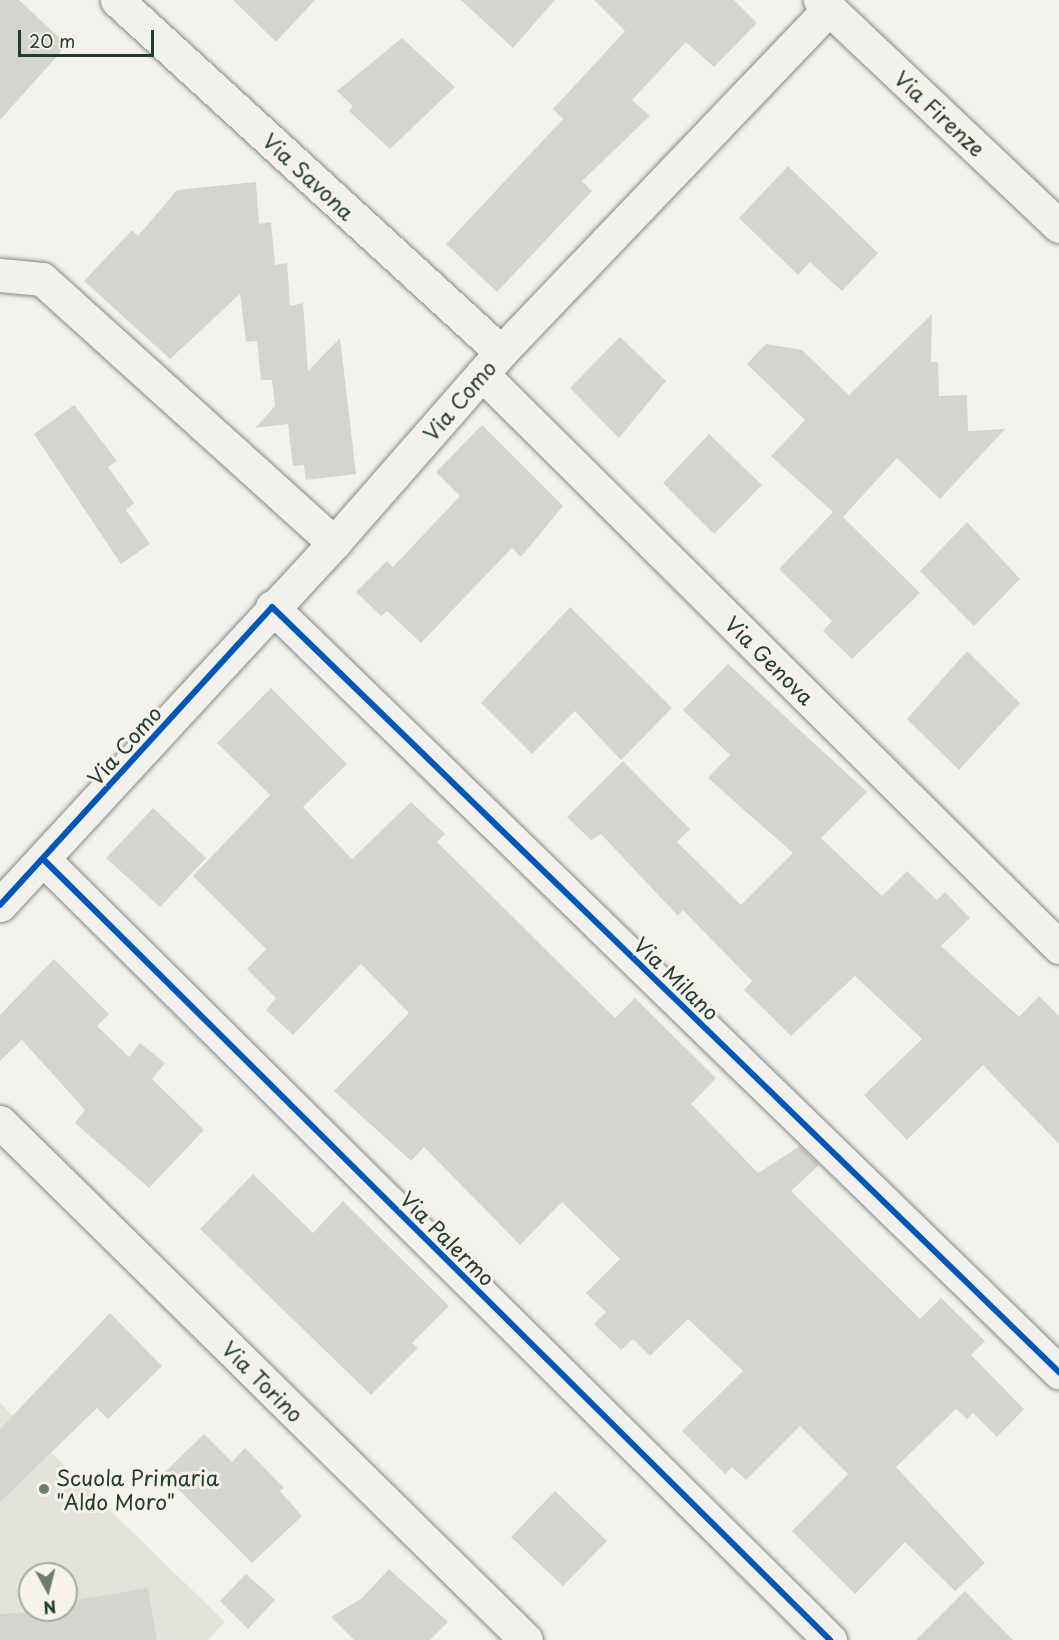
<!DOCTYPE html>
<html>
<head>
<meta charset="utf-8">
<style>
	body { margin:0 }
	#map { position:relative; width:1059px; height:1640px; overflow:hidden; background:#f4f2ec; font-family:"Playpen Sans",sans-serif }
	div>[style] { position:absolute }
	[style*='--x'] { left:calc(var(--x)*1px); top:calc(var(--y)*1px); width:calc(var(--w)*1px); rotate:calc(var(--a)*1deg) }
	.built>* { inset:0; background:#e4e3db }
	.building>* { inset:0; background:#d5d5d0 }
	.roads { filter:drop-shadow(0 0 2px #848985) drop-shadow(0 0 2px #848985) }
	.street>* { height:33px; margin:-16.5px; padding:0 16.5px; transform-origin:16.5px; border-radius:16.5px; background:#f2f1ed }
	.secondary>* { height:33px; margin:-16.5px; padding:0 16.5px; transform-origin:16.5px; border-radius:16.5px; background:#f2f1ed }
	.cycleway>* { height:6px; margin:-3px; padding:0 3px; transform-origin:3px; border-radius:3px; background:#0057b8 }
	.dots>* { width:16px; height:16px; translate:-50% -50%; box-sizing:border-box; border:3px solid #f7f3e8; border-radius:50% }
	span { translate:-50% -50%; white-space:nowrap; text-align:center; line-height:1.15; -webkit-text-stroke:6px #f7f3e8; paint-order:stroke }
	.street-label { font-size:21px; color:#1f3d34 }
	.poi-label { font-size:21px; color:#1f3d34 }
	.left { translate:0 -50%; text-align:left }
	.north { position:absolute; left:18px; top:1562px; width:60px; height:60px; box-sizing:border-box; background:#f7f3e8; border:2px solid #a1aaa0; border-radius:50%; rotate:173deg; font-size:16px; font-weight:700; line-height:24px; text-align:center; color:#1f3d34 }
	.north::after { content:''; display:block; margin:auto; width:21px; height:27px; background:#6a7c74; clip-path:polygon(50% 0,100% 100%,50% 72%,0 100%) }
	.scale { position:absolute; left:18px; top:30px; width:136px; height:27px; box-sizing:border-box; border:3px solid #1f3d34; border-top:0; padding-left:8px; font-size:18px; line-height:21px; white-space:nowrap; color:#1f3d34; -webkit-text-stroke:4px #f7f3e8; paint-order:stroke }
</style>
</head>
<body>
<div id="map">
	<div class="built">
		<i style="clip-path:polygon(evenodd,0 1403px,225px 1622px,208px 1640px,0 1640px,0 1403px,30px 1574px,66px 1574px,66px 1610px,30px 1610px,30px 1574px)"></i>
	</div>
	<div class="building">
		<i style="clip-path:polygon(0 0,19px 0,67px 45px,0 120px)"></i>
		<i style="clip-path:polygon(233px 0,315px 0,276px 42px)"></i>
		<i style="clip-path:polygon(461px 0,555px 0,513px 48px)"></i>
		<i style="clip-path:polygon(594px 0,734px 0,757px 23px,714px 67px,686px 42px,632px 100px,650px 116px,582px 181px,592px 191px,497px 292px,446px 244px,563px 119px,553px 109px,625px 31px)"></i>
		<i style="clip-path:polygon(402px 38px,455px 87px,390px 149px,349px 111px,353px 106px,337px 91px)"></i>
		<i style="clip-path:polygon(788px 166px,878px 253px,842px 291px,810px 262px,798px 275px,739px 218px)"></i>
		<i style="clip-path:polygon(256px 182px,259px 224px,271px 222px,275px 265px,287px 263px,290px 306px,303px 303px,308px 371px,340px 338px,356px 474px,306px 480px,304px 465px,293px 466px,288px 424px,255px 428px,275px 406px,272px 380px,261px 380px,257px 341px,246px 342px,240px 294px,170px 359px,84px 281px,132px 230px,138px 236px,177px 190px)"></i>
		<i style="clip-path:polygon(932px 314px,931px 362px,938px 362px,939px 396px,967px 395px,968px 431px,1005px 429px,940px 499px,897px 458px,843px 517px,920px 593px,852px 659px,823px 631px,832px 621px,779px 569px,833px 512px,771px 456px,805px 420px,747px 364px,766px 344px,802px 350px,849px 395px)"></i>
		<i style="clip-path:polygon(620px 337px,666px 381px,619px 438px,570px 388px)"></i>
		<i style="clip-path:polygon(74px 405px,117px 461px,108px 467px,134px 503px,126px 510px,150px 544px,121px 564px,34px 434px)"></i>
		<i style="clip-path:polygon(482px 425px,563px 506px,521px 557px,512px 548px,421px 643px,387px 611px,381px 616px,356px 592px,387px 561px,393px 567px,460px 496px,436px 472px)"></i>
		<i style="clip-path:polygon(709px 434px,762px 485px,714px 534px,663px 483px)"></i>
		<i style="clip-path:polygon(967px 522px,1020px 579px,974px 626px,920px 571px)"></i>
		<i style="clip-path:polygon(570px 607px,672px 708px,621px 760px,575px 711px,532px 754px,481px 703px)"></i>
		<i style="clip-path:polygon(967px 651px,1020px 703px,959px 770px,907px 719px)"></i>
		<i style="clip-path:polygon(728px 664px,867px 792px,821px 838px,882px 896px,907px 871px,937px 900px,945px 892px,970px 918px,941px 946px,1019px 1017px,1039px 996px,1059px 1016px,1059px 1144px,983px 1065px,907px 1140px,864px 1095px,922px 1039px,855px 976px,791px 1036px,744px 990px,752px 981px,683px 910px,678px 916px,601px 834px,591px 840px,567px 817px,623px 761px,690px 829px,677px 842px,741px 905px,793px 853px,708px 778px,730px 755px,683px 710px)"></i>
		<i style="clip-path:polygon(271px 688px,347px 764px,303px 807px,352px 859px,411px 802px,445px 834px,437px 842px,615px 1018px,635px 998px,716px 1078px,691px 1104px,758px 1173px,800px 1146px,819px 1165px,791px 1191px,920px 1319px,941px 1298px,985px 1341px,971px 1355px,1024px 1409px,997px 1437px,973px 1413px,967px 1419px,956px 1409px,896px 1467px,985px 1563px,955px 1591px,905px 1542px,855px 1594px,792px 1531px,848px 1474px,800px 1426px,746px 1480px,732px 1467px,725px 1474px,682px 1431px,743px 1371px,688px 1319px,650px 1356px,633px 1339px,621px 1350px,594px 1324px,606px 1312px,586px 1293px,620px 1259px,562px 1202px,520px 1245px,424px 1147px,411px 1161px,334px 1091px,409px 1013px,361px 964px,293px 1035px,266px 1010px,276px 998px,247px 969px,266px 949px,193px 876px,270px 795px,217px 743px)"></i>
		<i style="clip-path:polygon(153px 808px,206px 858px,160px 907px,106px 858px)"></i>
		<i style="clip-path:polygon(54px 959px,109px 1014px,97px 1026px,129px 1057px,140px 1043px,165px 1063px,152px 1079px,204px 1130px,149px 1188px,75px 1123px,85px 1110px,22px 1040px,0 1061px,0 1015px)"></i>
		<i style="clip-path:polygon(253px 1174px,313px 1233px,343px 1201px,449px 1306px,412px 1343px,418px 1348px,371px 1395px,200px 1229px)"></i>
		<i style="clip-path:polygon(110px 1313px,162px 1366px,108px 1419px,97px 1408px,0 1502px,0 1429px)"></i>
		<i style="clip-path:polygon(204px 1434px,232px 1462px,245px 1448px,284px 1488px,280px 1491px,302px 1516px,252px 1563px,163px 1474px)"></i>
		<i style="clip-path:polygon(555px 1491px,607px 1541px,563px 1586px,511px 1537px)"></i>
		<i style="clip-path:polygon(389px 1569px,448px 1622px,430px 1640px,354px 1640px,331px 1617px,362px 1598px)"></i>
		<i style="clip-path:polygon(246px 1574px,275px 1600px,248px 1629px,220px 1601px)"></i>
		<i style="clip-path:polygon(148px 1588px,157px 1640px,0 1640px,0 1614px,66px 1610px,66px 1602px)"></i>
		<i style="clip-path:polygon(965px 1591px,1013px 1640px,916px 1640px)"></i>
	</div>
	<div class="roads">
		<div class="street">
			<i style="--x:117;--y:0;--w:521;--a:42.51"></i>
			<i style="--x:0;--y:275;--w:42;--a:5.4"></i>
			<i style="--x:42;--y:279;--w:394;--a:42.1"></i>
			<i style="--x:482;--y:374;--w:813;--a:44.8"></i>
			<i style="--x:272;--y:607;--w:1098;--a:44.19"></i>
			<i style="--x:43;--y:859;--w:1109;--a:44.78"></i>
			<i style="--x:0;--y:905;--w:493;--a:-47.3"></i>
			<i style="--x:334;--y:543;--w:254;--a:-48.8"></i>
			<i style="--x:501;--y:352;--w:475;--a:-46.3"></i>
			<i style="--x:0;--y:1122;--w:738;--a:44.56"></i>
		</div>
		<div class="secondary">
			<i style="--x:820;--y:0;--w:329;--a:43.4"></i>
		</div>
	</div>
	<div class="cycleway">
		<i style="--x:43;--y:859;--w:1109;--a:44.78"></i>
		<i style="--x:0;--y:905;--w:403;--a:-47.6"></i>
		<i style="--x:272;--y:607;--w:1098;--a:44.19"></i>
	</div>
	<div class="dots">
		<i style="left:44px;top:1489px;background:#6a7c74"></i>
	</div>
	<div class="street-label">
		<span style="left:940px;top:113px;rotate:43deg">Via Firenze</span>
		<span style="left:309px;top:176px;rotate:43deg">Via Savona</span>
		<span style="left:459px;top:400px;rotate:-49deg">Via Como</span>
		<span style="left:770px;top:660px;rotate:45deg">Via Genova</span>
		<span style="left:124px;top:745px;rotate:-48deg">Via Como</span>
		<span style="left:677px;top:978px;rotate:44deg">Via Milano</span>
		<span style="left:448px;top:1238px;rotate:45deg">Via Palermo</span>
		<span style="left:263px;top:1381px;rotate:45deg">Via Torino</span>
	</div>
	<div class="poi-label">
		<span class="left" style="left:56px;top:1489px">Scuola Primaria<br>"Aldo Moro"</span>
	</div>
	<div class="north">N</div>
	<div class="scale">20 m</div>
</div>
</body>
</html>
